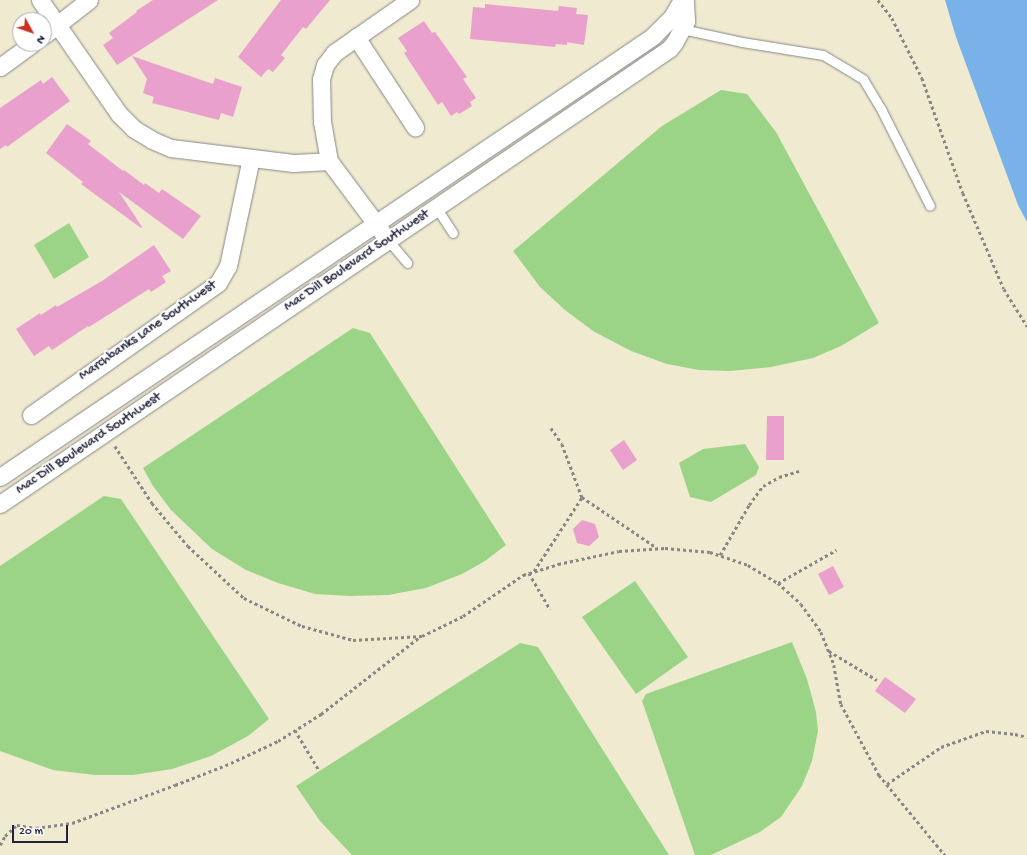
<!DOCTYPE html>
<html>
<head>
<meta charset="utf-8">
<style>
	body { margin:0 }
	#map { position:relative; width:1027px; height:855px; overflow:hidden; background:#efead0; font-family:"Gochi Hand",sans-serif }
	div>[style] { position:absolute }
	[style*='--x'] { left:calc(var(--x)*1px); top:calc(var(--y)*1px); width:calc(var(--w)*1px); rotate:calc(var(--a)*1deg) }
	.green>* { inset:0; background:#9cd487 }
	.water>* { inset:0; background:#78b2e9 }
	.building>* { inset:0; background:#e9a0cc }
	.path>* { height:2.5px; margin-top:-1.25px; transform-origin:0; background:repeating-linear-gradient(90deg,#888686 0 3px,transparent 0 6px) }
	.roads { filter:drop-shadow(0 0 1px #888686) drop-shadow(0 0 1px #888686) }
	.service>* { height:9px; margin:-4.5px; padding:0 4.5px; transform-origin:4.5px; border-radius:4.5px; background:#fff }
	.minor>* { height:17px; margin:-8.5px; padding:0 8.5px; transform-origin:8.5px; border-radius:8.5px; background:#fff }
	span { translate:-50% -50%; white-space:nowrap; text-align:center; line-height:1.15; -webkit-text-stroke:4px #fff; paint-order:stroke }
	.street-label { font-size:14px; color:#22223b }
	.north { position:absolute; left:12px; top:12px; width:40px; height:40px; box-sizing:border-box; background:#fff; border:1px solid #a7a7b1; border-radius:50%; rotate:130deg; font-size:11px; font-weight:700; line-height:16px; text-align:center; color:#22223b }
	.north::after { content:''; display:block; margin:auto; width:14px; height:18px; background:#c8321e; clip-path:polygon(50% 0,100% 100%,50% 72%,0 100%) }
	.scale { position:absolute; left:12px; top:825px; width:56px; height:18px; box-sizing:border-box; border:2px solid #22223b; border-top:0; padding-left:5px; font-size:12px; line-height:14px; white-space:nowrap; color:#22223b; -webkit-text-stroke:3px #fff; paint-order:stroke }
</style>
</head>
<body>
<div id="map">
	<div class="green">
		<i style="clip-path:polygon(721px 90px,747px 94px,776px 132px,879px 323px,841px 346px,813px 358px,771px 367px,730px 371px,699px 370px,667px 364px,631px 351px,593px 331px,565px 310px,540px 287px,513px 251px,662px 126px)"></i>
		<i style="clip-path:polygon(69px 223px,89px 257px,54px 279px,34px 245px)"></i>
		<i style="clip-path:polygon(353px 328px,370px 333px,506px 545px,485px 561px,462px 574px,426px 588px,388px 595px,350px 596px,315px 594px,278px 583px,246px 570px,212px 549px,171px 510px,153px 486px,143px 468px)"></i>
		<i style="clip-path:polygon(745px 444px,759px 467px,756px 475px,711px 502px,690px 497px,679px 463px,703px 449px)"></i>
		<i style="clip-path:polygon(104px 496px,121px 499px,269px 719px,248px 736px,211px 756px,172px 769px,133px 775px,95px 775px,53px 770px,0 751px,0 566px)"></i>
		<i style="clip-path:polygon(635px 581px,688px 657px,636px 694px,582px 617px)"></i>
		<i style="clip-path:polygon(792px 642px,807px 679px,816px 712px,818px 731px,812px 761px,802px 786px,781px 817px,760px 832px,711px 855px,695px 855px,642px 701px,646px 694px)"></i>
		<i style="clip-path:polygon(520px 643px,538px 647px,669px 855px,352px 855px,320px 821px,296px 786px)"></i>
	</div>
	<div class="water">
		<i style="clip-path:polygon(945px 0,1027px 0,1027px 222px,1018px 205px,956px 37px)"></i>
	</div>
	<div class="building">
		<i style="clip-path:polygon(153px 0,218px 0,117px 65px,103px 45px,113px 38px,109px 33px,137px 12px,136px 11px)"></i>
		<i style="clip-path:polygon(281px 0,330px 0,306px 29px,303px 27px,281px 55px,285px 58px,273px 72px,268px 69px,261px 77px,238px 57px)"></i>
		<i style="clip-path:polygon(485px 4px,558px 11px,559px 6px,577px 8px,576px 14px,588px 15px,584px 45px,567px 42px,567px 45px,556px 44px,555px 47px,470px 39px,473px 7px,485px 8px)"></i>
		<i style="clip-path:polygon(424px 21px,432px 33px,435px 32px,467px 77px,463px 79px,476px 98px,470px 102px,472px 106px,459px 114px,457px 112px,451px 116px,442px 102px,438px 105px,404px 53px,407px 51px,398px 38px)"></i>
		<i style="clip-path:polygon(132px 56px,213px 84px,215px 78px,242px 87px,233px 117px,221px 113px,219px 120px,152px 103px,154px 97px,143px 93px,147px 79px)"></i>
		<i style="clip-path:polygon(52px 77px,70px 101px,7px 147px,6px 145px,0 149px,0 108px,41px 80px,43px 84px)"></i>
		<i style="clip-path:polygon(67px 124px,91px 141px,88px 144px,123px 171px,124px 170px,144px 185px,145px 183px,159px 193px,162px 189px,201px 216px,183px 239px,119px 192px,142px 227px,141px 228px,81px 184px,83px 182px,46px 153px)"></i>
		<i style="clip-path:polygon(154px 245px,171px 271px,162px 276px,166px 282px,151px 292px,149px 289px,89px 327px,88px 326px,52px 350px,49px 346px,34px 356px,16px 329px,40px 313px,41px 315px,56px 305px,57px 307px,102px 281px)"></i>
		<i style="clip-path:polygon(767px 416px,784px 416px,784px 460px,766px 460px)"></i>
		<i style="clip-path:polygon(624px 440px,637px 460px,623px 470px,610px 450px)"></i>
		<i style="clip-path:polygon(582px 520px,595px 524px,599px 537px,589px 546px,577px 543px,573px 529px)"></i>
		<i style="clip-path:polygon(833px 566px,844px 587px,829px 595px,818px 574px)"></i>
		<i style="clip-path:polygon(885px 677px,916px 699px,905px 713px,875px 691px)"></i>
	</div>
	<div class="path">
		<i style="--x:878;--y:0;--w:23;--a:52"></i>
		<i style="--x:892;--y:18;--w:67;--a:63.4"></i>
		<i style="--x:922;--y:78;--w:122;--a:70.4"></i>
		<i style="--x:963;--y:193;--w:104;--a:66.9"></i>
		<i style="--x:1004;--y:289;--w:44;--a:58.1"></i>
		<i style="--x:551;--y:428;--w:19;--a:55"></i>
		<i style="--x:562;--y:444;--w:57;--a:69.3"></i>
		<i style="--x:582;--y:497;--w:91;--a:34.2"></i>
		<i style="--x:115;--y:446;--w:68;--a:57"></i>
		<i style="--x:152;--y:503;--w:56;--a:50.1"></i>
		<i style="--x:188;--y:546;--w:76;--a:42.9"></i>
		<i style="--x:244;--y:598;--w:64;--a:25.8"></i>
		<i style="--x:302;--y:626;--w:53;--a:15.4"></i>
		<i style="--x:353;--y:640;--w:69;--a:-3.3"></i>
		<i style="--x:422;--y:636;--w:46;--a:-26"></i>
		<i style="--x:463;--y:616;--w:73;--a:-34.3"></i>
		<i style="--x:523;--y:575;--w:37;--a:-17"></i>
		<i style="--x:558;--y:564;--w:62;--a:-12"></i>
		<i style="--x:619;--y:551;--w:46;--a:-3.7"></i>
		<i style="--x:665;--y:548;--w:45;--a:5.1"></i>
		<i style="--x:710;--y:552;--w:40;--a:18.9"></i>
		<i style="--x:748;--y:565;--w:35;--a:31"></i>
		<i style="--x:778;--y:583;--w:31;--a:42"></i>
		<i style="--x:801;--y:604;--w:34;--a:54"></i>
		<i style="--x:821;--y:632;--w:35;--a:68"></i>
		<i style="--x:834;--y:665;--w:40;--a:80"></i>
		<i style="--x:841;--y:704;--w:81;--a:61.8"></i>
		<i style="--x:879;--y:775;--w:104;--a:50.5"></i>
		<i style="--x:720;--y:555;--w:58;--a:-59.9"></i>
		<i style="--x:749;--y:505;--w:24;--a:-54"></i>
		<i style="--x:763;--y:486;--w:18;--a:-29"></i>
		<i style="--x:779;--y:477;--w:21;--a:-17"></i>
		<i style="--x:534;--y:571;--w:88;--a:-57"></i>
		<i style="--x:529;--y:573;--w:42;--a:59.7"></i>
		<i style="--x:778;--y:583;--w:67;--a:-29.6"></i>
		<i style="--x:829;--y:651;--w:56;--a:31.1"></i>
		<i style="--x:295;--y:730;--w:47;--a:59"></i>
		<i style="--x:887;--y:784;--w:65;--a:-34.4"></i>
		<i style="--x:941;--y:747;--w:48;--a:-19.6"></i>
		<i style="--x:986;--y:731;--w:29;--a:6"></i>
		<i style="--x:1015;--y:734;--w:12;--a:14"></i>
		<i style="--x:0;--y:845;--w:10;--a:-61"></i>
		<i style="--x:5;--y:836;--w:16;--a:-43"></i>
		<i style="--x:17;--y:825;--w:19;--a:9"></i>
		<i style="--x:36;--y:828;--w:36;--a:-8"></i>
		<i style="--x:72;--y:823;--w:110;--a:-20.3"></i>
		<i style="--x:175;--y:785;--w:60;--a:-21.4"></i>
		<i style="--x:231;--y:763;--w:52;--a:-25.1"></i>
		<i style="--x:278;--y:741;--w:51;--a:-32.1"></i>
		<i style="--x:321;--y:714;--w:127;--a:-38"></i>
	</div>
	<div class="roads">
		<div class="service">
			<i style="--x:682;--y:29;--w:61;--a:12.2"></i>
			<i style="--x:742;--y:42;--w:82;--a:9.1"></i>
			<i style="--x:823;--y:55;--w:47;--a:31"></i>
			<i style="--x:863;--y:79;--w:37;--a:59"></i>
			<i style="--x:882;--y:111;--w:106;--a:63.2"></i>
			<i style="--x:436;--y:207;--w:31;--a:57"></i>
			<i style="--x:388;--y:240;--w:30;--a:50"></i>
		</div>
		<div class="minor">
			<i style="--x:40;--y:0;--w:139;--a:55.3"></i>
			<i style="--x:119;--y:114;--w:21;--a:45"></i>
			<i style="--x:134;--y:129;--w:21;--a:31"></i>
			<i style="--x:152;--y:140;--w:21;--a:23"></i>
			<i style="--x:171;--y:148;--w:123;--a:7"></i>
			<i style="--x:293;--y:163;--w:36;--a:-3"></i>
			<i style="--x:44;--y:35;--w:57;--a:-37.9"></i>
			<i style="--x:356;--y:37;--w:108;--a:56.8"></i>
			<i style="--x:0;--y:67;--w:39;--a:-36"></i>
			<i style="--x:382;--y:232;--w:89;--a:-126.7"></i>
			<i style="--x:329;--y:161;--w:40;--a:-100"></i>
			<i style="--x:322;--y:122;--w:43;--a:-91.3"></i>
			<i style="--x:321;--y:79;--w:15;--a:-74"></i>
			<i style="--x:325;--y:65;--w:15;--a:-53"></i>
			<i style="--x:334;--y:53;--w:93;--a:-34.9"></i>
			<i style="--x:31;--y:415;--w:229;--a:-35.2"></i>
			<i style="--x:218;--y:283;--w:20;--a:-60"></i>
			<i style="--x:228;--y:266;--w:110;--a:-78"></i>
			<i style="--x:0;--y:477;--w:787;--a:-34.01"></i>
			<i style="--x:652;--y:37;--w:28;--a:-45"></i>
			<i style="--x:672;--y:17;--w:20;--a:-60"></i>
			<i style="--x:0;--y:504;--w:809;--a:-34.22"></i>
			<i style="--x:669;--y:49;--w:8;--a:-50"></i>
			<i style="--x:674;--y:43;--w:25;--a:-61"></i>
			<i style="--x:686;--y:21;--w:21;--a:-93"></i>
		</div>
	</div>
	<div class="street-label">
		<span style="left:357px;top:261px;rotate:-34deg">Mac Dill Boulevard Southwest</span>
		<span style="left:148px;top:331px;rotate:-35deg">Marchbanks Lane Southwest</span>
		<span style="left:89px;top:444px;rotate:-34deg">Mac Dill Boulevard Southwest</span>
	</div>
	<div class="north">N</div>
	<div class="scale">20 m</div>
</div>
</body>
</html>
